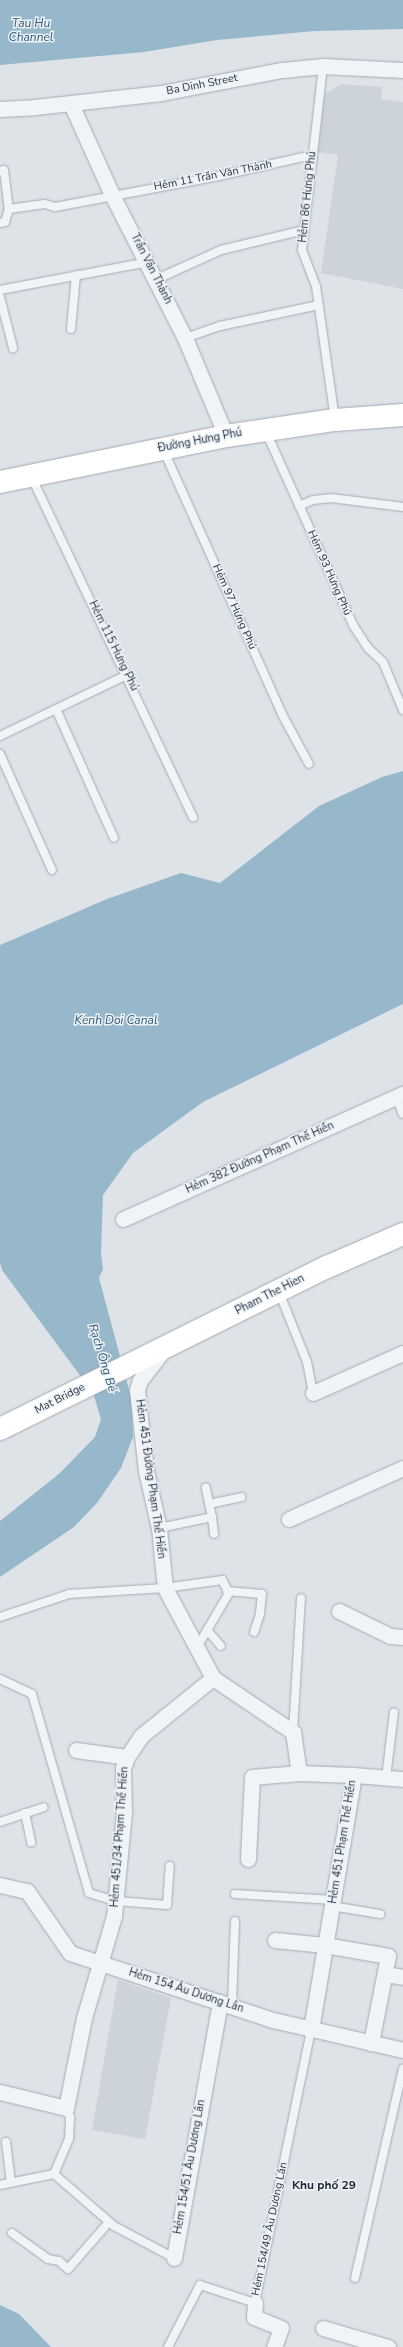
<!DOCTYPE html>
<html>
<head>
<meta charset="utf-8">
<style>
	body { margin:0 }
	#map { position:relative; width:403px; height:2347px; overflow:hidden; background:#dee3e8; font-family:"Nunito Sans",sans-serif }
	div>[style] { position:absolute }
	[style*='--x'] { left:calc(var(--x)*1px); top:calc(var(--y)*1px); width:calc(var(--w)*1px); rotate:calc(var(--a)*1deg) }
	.built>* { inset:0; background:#ccd3da }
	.water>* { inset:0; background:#97b7ca }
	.roads { filter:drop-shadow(0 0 1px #a3abb2) drop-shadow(0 0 1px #a3abb2) }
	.service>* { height:8px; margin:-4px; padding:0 4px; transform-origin:4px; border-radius:4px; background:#f1f4f6 }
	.minor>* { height:15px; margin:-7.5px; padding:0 7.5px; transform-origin:7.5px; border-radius:7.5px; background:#f1f4f6 }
	.secondary>* { height:22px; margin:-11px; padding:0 11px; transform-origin:11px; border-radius:11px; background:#fff }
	span { translate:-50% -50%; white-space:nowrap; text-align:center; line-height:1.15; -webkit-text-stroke:3px #edf2f6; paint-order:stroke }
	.street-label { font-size:11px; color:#273340 }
	.water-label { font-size:12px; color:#2f5875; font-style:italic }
	.neighbourhood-label { font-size:12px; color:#192430; font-weight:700 }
</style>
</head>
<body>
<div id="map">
	<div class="built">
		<i style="clip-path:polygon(341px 84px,382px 87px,381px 99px,403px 102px,403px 289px,321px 273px,338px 155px,318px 152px,325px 94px)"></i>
		<i style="clip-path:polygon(118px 1980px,171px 1998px,145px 2139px,92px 2130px)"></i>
	</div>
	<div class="water">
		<i style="clip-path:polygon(0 0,403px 0,403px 29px,315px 31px,217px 40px,144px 52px,0 65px)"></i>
		<i style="clip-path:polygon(403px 771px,403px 1004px,203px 1102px,133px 1153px,103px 1195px,101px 1254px,103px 1269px,99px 1278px,132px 1401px,133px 1437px,121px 1468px,97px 1503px,74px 1527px,0 1577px,0 1521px,60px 1473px,95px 1437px,101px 1419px,93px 1393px,2px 1270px,0 1262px,0 945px,107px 899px,181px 873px,220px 883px,319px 806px,382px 777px)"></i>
		<i style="clip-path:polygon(0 2305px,19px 2314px,51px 2347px,0 2347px)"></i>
	</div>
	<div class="roads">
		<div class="service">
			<i style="--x:323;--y:66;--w:185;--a:96.5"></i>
			<i style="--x:302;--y:250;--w:39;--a:69"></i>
			<i style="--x:316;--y:286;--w:135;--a:81.9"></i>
			<i style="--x:0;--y:171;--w:4;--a:-14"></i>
			<i style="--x:4;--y:170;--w:39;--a:83"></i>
			<i style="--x:0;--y:223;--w:5;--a:-11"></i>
			<i style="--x:5;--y:222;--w:14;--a:-73"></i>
			<i style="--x:9;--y:209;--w:36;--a:-8"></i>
			<i style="--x:45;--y:204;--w:10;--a:17"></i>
			<i style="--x:55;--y:207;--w:167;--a:-10.7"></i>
			<i style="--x:219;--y:176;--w:95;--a:-12.7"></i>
			<i style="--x:157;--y:279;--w:70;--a:-24.4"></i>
			<i style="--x:221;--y:250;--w:85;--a:-13.5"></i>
			<i style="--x:0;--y:290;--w:151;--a:-10.7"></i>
			<i style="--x:0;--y:297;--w:53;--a:75.7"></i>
			<i style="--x:71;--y:329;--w:54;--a:-84.7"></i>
			<i style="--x:185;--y:338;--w:37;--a:-19"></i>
			<i style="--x:220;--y:326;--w:101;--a:-12"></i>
			<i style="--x:266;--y:432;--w:212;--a:65.7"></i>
			<i style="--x:353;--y:625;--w:27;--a:57"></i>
			<i style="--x:368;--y:648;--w:21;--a:43"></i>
			<i style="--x:383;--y:662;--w:52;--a:67.4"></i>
			<i style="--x:163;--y:449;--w:295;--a:65.8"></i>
			<i style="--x:284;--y:718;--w:52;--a:61.5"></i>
			<i style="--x:31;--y:476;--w:378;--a:64.6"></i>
			<i style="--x:299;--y:506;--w:15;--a:-23"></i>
			<i style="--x:313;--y:500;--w:18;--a:-6"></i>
			<i style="--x:331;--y:498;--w:73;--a:7.1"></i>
			<i style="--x:56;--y:709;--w:141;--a:65.8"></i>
			<i style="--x:0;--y:736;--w:141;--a:-25.7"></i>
			<i style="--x:0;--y:754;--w:127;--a:65.9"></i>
			<i style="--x:396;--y:1097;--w:18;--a:68"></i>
			<i style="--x:279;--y:1292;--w:75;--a:68.2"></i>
			<i style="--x:307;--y:1362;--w:32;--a:79"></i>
			<i style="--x:209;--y:1504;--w:33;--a:-12"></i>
			<i style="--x:212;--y:1517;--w:17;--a:83"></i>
			<i style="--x:159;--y:1528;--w:54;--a:-11.7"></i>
			<i style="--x:212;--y:1517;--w:30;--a:-102"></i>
			<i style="--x:227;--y:1591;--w:35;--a:5"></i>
			<i style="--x:262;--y:1594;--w:20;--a:96"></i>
			<i style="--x:260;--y:1614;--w:19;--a:108"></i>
			<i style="--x:0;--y:1617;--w:73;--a:-18.4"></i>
			<i style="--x:69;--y:1594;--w:96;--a:-3.6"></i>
			<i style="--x:165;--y:1588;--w:58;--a:-8"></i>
			<i style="--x:222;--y:1580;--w:15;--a:62"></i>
			<i style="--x:229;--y:1593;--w:65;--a:120.5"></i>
			<i style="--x:207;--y:1630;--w:21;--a:49"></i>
			<i style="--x:0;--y:1679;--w:35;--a:25"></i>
			<i style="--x:32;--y:1694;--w:207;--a:74"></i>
			<i style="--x:89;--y:1893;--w:28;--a:17"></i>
			<i style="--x:116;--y:1901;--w:51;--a:4.5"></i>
			<i style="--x:167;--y:1905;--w:39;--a:-86"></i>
			<i style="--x:293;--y:1732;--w:134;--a:-86.6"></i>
			<i style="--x:386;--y:1778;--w:66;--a:-83.1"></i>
			<i style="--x:25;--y:1813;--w:30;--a:78"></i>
			<i style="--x:0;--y:1822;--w:46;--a:-18.8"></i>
			<i style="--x:235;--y:1894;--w:99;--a:3.5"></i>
			<i style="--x:332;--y:1906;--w:49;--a:9.5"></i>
			<i style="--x:232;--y:2006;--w:85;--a:-88"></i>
			<i style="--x:6;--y:2142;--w:41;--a:83"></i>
			<i style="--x:54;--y:2174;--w:79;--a:40.9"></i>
			<i style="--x:114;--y:2226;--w:68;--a:28.1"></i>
			<i style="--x:0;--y:2185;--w:55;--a:-11.5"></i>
			<i style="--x:54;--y:2174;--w:38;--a:-67"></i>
			<i style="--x:69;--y:2139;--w:22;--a:-87"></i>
			<i style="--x:70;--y:2117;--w:10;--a:-114"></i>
			<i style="--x:12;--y:2233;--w:44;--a:35.8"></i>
			<i style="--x:48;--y:2259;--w:11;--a:10"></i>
			<i style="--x:59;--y:2261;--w:12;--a:42"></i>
			<i style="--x:68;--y:2269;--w:62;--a:-48.9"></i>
			<i style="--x:355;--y:2278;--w:215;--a:-77.1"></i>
			<i style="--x:168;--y:2347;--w:70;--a:-62.7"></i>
			<i style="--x:200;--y:2285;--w:58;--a:18.1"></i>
			<i style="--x:255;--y:2303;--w:280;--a:-78.4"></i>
		</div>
		<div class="minor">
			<i style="--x:71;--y:104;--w:100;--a:65.7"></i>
			<i style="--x:112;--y:195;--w:161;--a:63"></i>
			<i style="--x:185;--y:338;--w:106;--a:67.3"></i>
			<i style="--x:0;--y:109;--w:35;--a:-3"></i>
			<i style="--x:35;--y:107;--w:127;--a:-6.3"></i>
			<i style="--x:161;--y:93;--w:123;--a:-10.8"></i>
			<i style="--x:282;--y:70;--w:41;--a:-5.6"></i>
			<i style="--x:323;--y:66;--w:80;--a:2.9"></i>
			<i style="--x:123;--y:1219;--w:307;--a:-24.1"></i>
			<i style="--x:163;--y:1351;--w:37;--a:128"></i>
			<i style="--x:140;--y:1380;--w:10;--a:107"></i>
			<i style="--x:137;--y:1390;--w:81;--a:83.7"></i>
			<i style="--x:146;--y:1471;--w:58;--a:77.2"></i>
			<i style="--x:159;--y:1528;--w:60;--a:84.3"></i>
			<i style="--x:165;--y:1588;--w:102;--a:61.9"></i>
			<i style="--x:213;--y:1678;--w:97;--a:34"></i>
			<i style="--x:293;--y:1732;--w:41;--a:81.7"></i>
			<i style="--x:299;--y:1773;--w:55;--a:2.1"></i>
			<i style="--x:354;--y:1775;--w:258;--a:99.6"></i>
			<i style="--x:313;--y:1393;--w:98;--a:-24"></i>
			<i style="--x:289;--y:1519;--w:125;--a:-24.1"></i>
			<i style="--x:339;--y:1611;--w:57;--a:26.1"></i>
			<i style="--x:390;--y:1636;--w:13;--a:4"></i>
			<i style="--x:76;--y:1750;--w:51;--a:7.8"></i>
			<i style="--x:354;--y:1775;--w:49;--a:4.7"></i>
			<i style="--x:248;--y:1859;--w:82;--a:-87.2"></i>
			<i style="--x:252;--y:1777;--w:47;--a:-4.9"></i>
			<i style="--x:0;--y:1885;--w:28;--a:13"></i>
			<i style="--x:27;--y:1891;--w:75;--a:55.3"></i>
			<i style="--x:70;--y:1953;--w:214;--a:18.3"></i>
			<i style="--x:273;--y:2020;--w:133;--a:13"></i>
			<i style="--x:275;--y:1940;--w:50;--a:5.7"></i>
			<i style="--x:325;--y:1945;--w:64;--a:9.9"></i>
			<i style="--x:388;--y:1956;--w:89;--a:101.1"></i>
			<i style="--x:385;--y:1974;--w:18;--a:9"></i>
			<i style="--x:0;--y:2092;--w:68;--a:13.6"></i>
			<i style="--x:66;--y:2108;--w:92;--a:-78.7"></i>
			<i style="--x:84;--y:2018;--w:106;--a:-73.6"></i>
			<i style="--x:114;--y:1916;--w:103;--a:-84.5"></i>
			<i style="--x:124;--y:1813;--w:45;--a:-91.3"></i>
			<i style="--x:123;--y:1768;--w:12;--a:-70"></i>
			<i style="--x:127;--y:1757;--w:25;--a:-56"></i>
			<i style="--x:141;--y:1736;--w:92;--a:-38.9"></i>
			<i style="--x:174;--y:2258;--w:260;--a:-79.8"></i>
			<i style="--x:255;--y:2303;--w:14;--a:94"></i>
			<i style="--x:254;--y:2317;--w:29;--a:22"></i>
			<i style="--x:281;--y:2328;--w:20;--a:110"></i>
			<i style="--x:323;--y:2328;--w:68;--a:16.3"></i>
		</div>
		<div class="secondary">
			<i style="--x:0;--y:482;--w:231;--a:-11.5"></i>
			<i style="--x:226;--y:436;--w:110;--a:-8.4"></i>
			<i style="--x:335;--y:420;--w:68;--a:-4.2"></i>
			<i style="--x:0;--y:1429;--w:365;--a:-26.4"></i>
			<i style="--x:327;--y:1267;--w:83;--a:-23.5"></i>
		</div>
	</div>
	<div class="street-label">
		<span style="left:202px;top:85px;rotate:-11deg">Ba Dinh Street</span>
		<span style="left:213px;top:176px;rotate:-11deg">Hẻm 11 Trần Văn Thành</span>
		<span style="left:308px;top:197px;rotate:-84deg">Hẻm 86 Hưng Phú</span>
		<span style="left:151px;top:269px;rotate:63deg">Trần Văn Thành</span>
		<span style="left:200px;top:441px;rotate:-11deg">Đường Hưng Phú</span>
		<span style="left:329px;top:573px;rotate:66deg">Hẻm 93 Hưng Phú</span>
		<span style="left:234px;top:607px;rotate:66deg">Hẻm 97 Hưng Phú</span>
		<span style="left:113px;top:646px;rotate:64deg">Hẻm 115 Hưng Phú</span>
		<span style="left:260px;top:1158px;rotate:-24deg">Hẻm 382 Đường Phạm Thế Hiển</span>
		<span style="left:270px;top:1295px;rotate:-27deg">Pham The Hien</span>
		<span style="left:60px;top:1399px;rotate:-27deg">Mat Bridge</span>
		<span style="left:150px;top:1479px;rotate:82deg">Hẻm 451 Đường Phạm Thế Hiển</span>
		<span style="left:120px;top:1837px;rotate:-86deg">Hẻm 451/34 Phạm Thế Hiển</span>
		<span style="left:343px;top:1842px;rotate:-81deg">Hẻm 451 Phạm Thế Hiển</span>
		<span style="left:186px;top:1991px;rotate:18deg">Hẻm 154 Âu Dương Lân</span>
		<span style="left:190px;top:2167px;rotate:-80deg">Hẻm 154/51 Âu Dương Lân</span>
		<span style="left:270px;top:2229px;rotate:-78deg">Hẻm 154/49 Âu Dương Lân</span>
	</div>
	<div class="water-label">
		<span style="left:31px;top:31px">Tau Hu<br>Channel</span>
		<span style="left:116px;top:1021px">Kenh Doi Canal</span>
		<span style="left:102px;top:1358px;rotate:73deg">Rạch Ông Bé</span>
	</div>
	<div class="neighbourhood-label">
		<span style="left:324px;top:2186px">Khu phố 29</span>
	</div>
</div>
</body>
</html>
